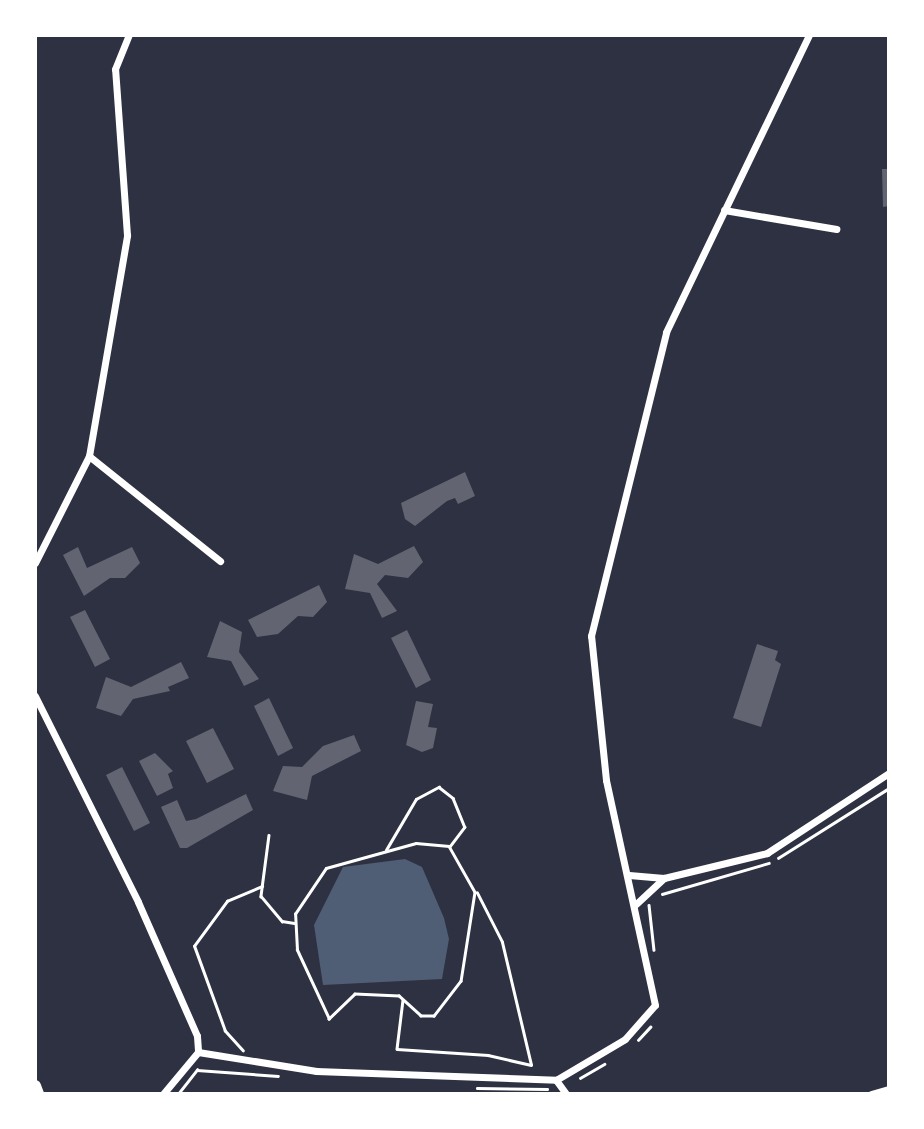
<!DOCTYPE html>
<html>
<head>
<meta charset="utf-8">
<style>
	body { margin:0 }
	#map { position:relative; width:924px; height:1129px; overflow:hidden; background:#2d3142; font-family:"Golos Text",sans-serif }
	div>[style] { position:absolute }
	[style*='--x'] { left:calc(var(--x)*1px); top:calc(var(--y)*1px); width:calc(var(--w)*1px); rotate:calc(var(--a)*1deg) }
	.water>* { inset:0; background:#4f5d75 }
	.building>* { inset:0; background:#626471 }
	.path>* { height:2.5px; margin:-1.25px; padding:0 1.25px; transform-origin:1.25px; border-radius:1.25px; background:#fff }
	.minor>* { height:7px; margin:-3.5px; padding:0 3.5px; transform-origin:3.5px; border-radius:3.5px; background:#fff }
	.primary>* { height:12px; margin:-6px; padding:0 6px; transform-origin:6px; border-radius:6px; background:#fff }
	span { translate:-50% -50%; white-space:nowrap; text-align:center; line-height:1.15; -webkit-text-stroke:5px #fff; paint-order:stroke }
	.frame { position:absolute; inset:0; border:37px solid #fff; pointer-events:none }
</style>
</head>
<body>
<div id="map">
	<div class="water">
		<i style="clip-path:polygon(405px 859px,422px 867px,444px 918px,449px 939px,442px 979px,323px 985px,314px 925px,343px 867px)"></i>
	</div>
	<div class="building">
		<i style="clip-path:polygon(882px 169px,889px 169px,889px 206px,883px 207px)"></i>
		<i style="clip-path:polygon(465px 472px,475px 496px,458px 504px,455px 498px,447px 501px,415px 526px,405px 519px,401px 503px)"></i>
		<i style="clip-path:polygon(414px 546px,423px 562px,408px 578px,385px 575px,377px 584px,397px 611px,382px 618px,370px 593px,345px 589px,354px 554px,378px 564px)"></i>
		<i style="clip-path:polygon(78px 547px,87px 568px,132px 547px,140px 563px,125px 578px,110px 578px,84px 596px,63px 555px)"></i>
		<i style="clip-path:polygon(319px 585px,327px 602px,313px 617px,298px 616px,278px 634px,257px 637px,248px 620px)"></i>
		<i style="clip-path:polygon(85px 610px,110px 659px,95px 667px,70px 617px)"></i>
		<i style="clip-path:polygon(220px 621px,242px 632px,239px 652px,259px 679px,244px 686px,231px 661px,207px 657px)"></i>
		<i style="clip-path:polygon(407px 630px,431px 680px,416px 688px,391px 638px)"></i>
		<i style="clip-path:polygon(757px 644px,778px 651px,775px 660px,781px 664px,761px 727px,733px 718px)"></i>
		<i style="clip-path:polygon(181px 662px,189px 678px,168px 687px,170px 691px,133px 699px,121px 716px,96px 708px,106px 677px,131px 687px)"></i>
		<i style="clip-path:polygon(269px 698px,293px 748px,278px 756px,254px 706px)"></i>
		<i style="clip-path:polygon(416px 701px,433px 704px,428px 727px,437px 728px,433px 748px,422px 752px,406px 745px)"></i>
		<i style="clip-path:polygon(213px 728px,234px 769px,207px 783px,186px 741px)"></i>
		<i style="clip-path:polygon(354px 735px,361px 751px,312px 776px,307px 800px,273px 791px,283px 766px,302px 767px,323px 746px)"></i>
		<i style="clip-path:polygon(155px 753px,173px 771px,168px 774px,173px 788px,157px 796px,139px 761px)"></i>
		<i style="clip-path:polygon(122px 767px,150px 823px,134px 831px,106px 775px)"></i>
		<i style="clip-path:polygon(246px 794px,253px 810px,187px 848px,180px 848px,161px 807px,177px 800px,186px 821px,196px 819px)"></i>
	</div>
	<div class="path">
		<i style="--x:269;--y:835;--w:62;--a:97.5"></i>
		<i style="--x:261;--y:896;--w:33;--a:50"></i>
		<i style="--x:282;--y:921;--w:12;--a:9"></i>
		<i style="--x:416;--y:843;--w:33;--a:5"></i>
		<i style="--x:449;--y:846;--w:53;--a:60.5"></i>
		<i style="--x:475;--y:892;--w:90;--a:98.9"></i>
		<i style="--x:461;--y:981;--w:44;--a:127.6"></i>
		<i style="--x:434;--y:1016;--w:13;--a:180"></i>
		<i style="--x:421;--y:1016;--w:30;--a:-138"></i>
		<i style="--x:399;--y:996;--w:44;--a:-177.4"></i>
		<i style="--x:355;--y:994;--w:36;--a:136"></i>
		<i style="--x:329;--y:1019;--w:76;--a:-114.9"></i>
		<i style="--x:297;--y:950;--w:36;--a:-93"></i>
		<i style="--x:295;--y:914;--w:55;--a:-56"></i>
		<i style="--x:326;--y:868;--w:93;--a:-15.5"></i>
		<i style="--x:386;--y:850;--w:59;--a:-59.5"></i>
		<i style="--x:416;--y:799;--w:26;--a:-28"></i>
		<i style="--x:439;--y:787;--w:18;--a:38"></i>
		<i style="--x:453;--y:798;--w:31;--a:68"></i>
		<i style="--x:465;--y:827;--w:25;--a:127"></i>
		<i style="--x:778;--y:858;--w:131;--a:-32.2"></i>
		<i style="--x:662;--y:894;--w:111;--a:-16.2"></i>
		<i style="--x:649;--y:905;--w:45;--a:83.7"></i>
		<i style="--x:403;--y:1000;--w:49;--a:97"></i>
		<i style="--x:397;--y:1049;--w:91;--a:3.8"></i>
		<i style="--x:488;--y:1055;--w:44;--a:13.1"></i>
		<i style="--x:531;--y:1065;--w:126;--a:-103.3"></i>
		<i style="--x:502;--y:942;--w:55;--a:-117"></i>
		<i style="--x:638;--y:1040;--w:18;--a:-47"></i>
		<i style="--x:243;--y:1051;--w:27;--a:-132"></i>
		<i style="--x:225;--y:1031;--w:90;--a:-110"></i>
		<i style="--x:194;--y:946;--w:56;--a:-53.7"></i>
		<i style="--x:227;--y:901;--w:38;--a:-23"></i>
		<i style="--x:580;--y:1078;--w:28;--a:-30"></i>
		<i style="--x:477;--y:1088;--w:70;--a:0.8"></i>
		<i style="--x:178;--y:1094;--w:31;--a:-52"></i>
		<i style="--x:197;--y:1070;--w:81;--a:4.2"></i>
	</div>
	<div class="minor">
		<i style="--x:724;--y:210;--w:114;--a:9.6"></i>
		<i style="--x:89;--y:456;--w:168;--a:38.7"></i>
		<i style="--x:35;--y:563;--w:120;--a:-63.2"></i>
		<i style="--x:89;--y:456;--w:224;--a:-80.2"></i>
		<i style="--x:127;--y:235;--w:166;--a:-94.1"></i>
		<i style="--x:115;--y:69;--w:37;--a:-68"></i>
		<i style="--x:35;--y:696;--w:230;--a:63.4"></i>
		<i style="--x:138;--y:902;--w:146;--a:66.2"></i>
		<i style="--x:197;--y:1036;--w:16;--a:86"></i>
		<i style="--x:629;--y:875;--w:35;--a:5"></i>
		<i style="--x:636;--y:904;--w:38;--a:-43"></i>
		<i style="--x:664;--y:878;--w:106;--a:-13.6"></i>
		<i style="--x:767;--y:853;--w:146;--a:-33.3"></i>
		<i style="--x:556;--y:1080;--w:17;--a:54"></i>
		<i style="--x:163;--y:1094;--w:55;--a:-50.2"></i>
		<i style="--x:198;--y:1052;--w:120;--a:9.1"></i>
		<i style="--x:316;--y:1071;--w:240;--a:2.1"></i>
		<i style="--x:556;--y:1080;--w:80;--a:-30.7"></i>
		<i style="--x:625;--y:1039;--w:45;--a:-48.6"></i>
		<i style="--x:655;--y:1005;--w:230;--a:-102.3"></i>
		<i style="--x:606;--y:780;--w:145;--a:-95.9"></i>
		<i style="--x:591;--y:636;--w:313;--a:-76.1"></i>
		<i style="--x:666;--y:332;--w:330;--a:-64.3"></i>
		<i style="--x:871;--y:1094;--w:19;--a:-16"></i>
	</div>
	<div class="primary">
		<i style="--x:35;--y:1086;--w:9;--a:69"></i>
	</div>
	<div class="frame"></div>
</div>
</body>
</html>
